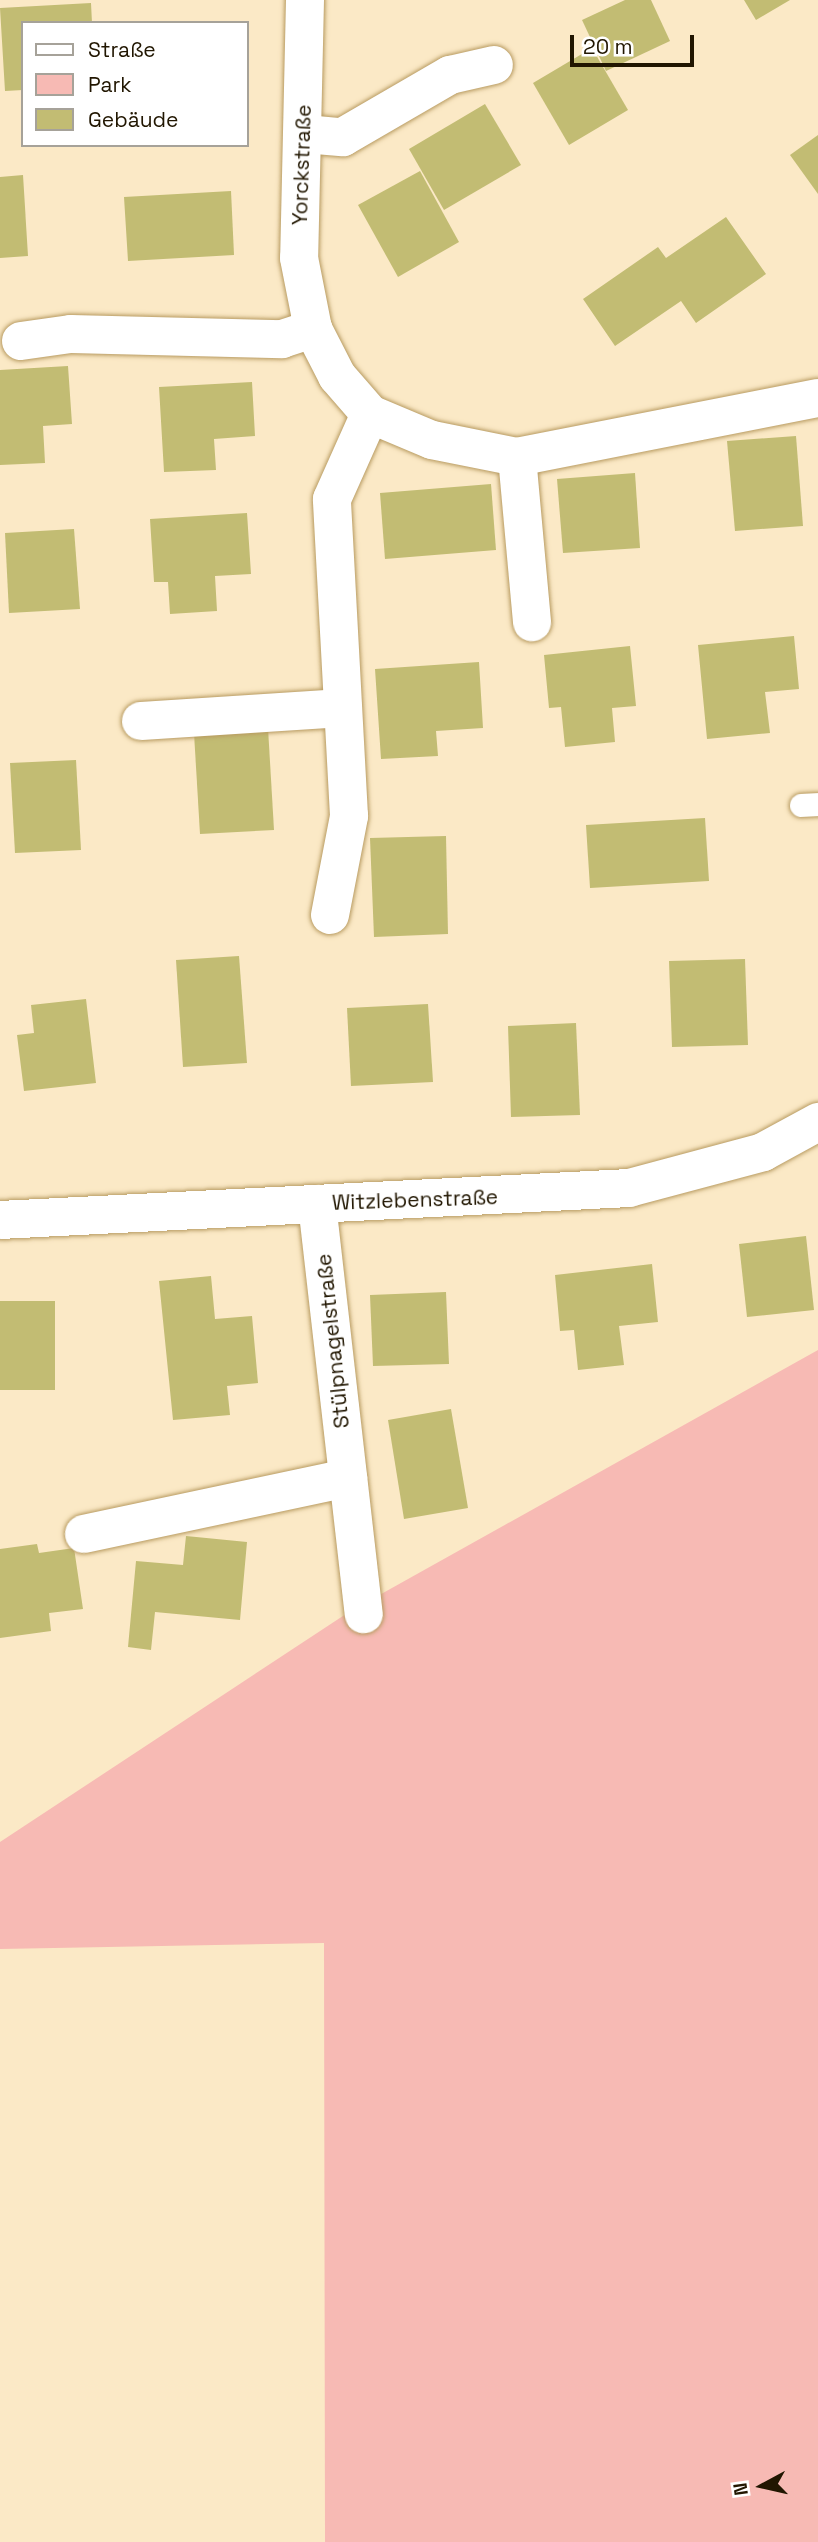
<!DOCTYPE html>
<html>
<head>
<meta charset="utf-8">
<style>
	body { margin:0 }
	#map { position:relative; width:818px; height:2542px; overflow:hidden; background:#fbe9c6; font-family:"Space Grotesk",sans-serif }
	div>[style] { position:absolute }
	[style*='--x'] { left:calc(var(--x)*1px); top:calc(var(--y)*1px); width:calc(var(--w)*1px); rotate:calc(var(--a)*1deg) }
	.green>* { inset:0; background:#f7bab4 }
	.building>* { inset:0; background:#c2bc73 }
	.roads { filter:drop-shadow(0 0 2px #b89b61) drop-shadow(0 0 2px #b89b61) }
	.lane>* { height:23px; margin:-11.5px; padding:0 11.5px; transform-origin:11.5px; border-radius:11.5px; background:#fff }
	.street>* { height:38px; margin:-19px; padding:0 19px; transform-origin:19px; border-radius:19px; background:#fff }
	.secondary>* { height:38px; margin:-19px; padding:0 19px; transform-origin:19px; border-radius:19px; background:#fff }
	span { translate:-50% -50%; white-space:nowrap; text-align:center; line-height:1.15; -webkit-text-stroke:6px #fff; paint-order:stroke }
	.street-label { font-size:21px; color:#211601 }
	.legend { position:absolute; left:21px; top:21px; width:228px; height:126px; box-sizing:border-box; background:#fff; border:2px solid #a6a299; margin:0; padding:9px 12px; list-style:none; font-size:21px; color:#211601 }
	.legend li { display:flex; align-items:center; gap:14px; height:35px }
	.legend b { width:35px; border:2px solid #a6a299 }
	.north { position:absolute; left:727px; top:2451px; width:70px; height:70px; -webkit-text-stroke:5px #fff; paint-order:stroke; rotate:262deg; font-size:19px; font-weight:700; line-height:28px; text-align:center; color:#211601 }
	.north::after { content:''; display:block; margin:auto; width:24px; height:32px; background:#211601; clip-path:polygon(50% 0,100% 100%,50% 72%,0 100%) }
	.scale { position:absolute; left:570px; top:35px; width:124px; height:32px; box-sizing:border-box; border:4px solid #211601; border-top:0; padding-left:9px; font-size:21px; line-height:24px; white-space:nowrap; color:#211601; -webkit-text-stroke:5px #fff; paint-order:stroke }
</style>
</head>
<body>
<div id="map">
	<div class="green">
		<i style="clip-path:polygon(818px 1350px,818px 2542px,325px 2542px,324px 1943px,0 1949px,0 1842px,349px 1612px)"></i>
	</div>
	<div class="building">
		<i style="clip-path:polygon(625px 0,651px 0,670px 41px,606px 71px,582px 20px)"></i>
		<i style="clip-path:polygon(744px 0,790px 0,756px 20px)"></i>
		<i style="clip-path:polygon(91px 3px,92px 23px,23px 23px,23px 90px,5px 91px,0 8px)"></i>
		<i style="clip-path:polygon(592px 48px,628px 110px,569px 145px,533px 83px)"></i>
		<i style="clip-path:polygon(485px 104px,521px 165px,444px 210px,409px 149px)"></i>
		<i style="clip-path:polygon(818px 135px,818px 194px,790px 155px)"></i>
		<i style="clip-path:polygon(420px 171px,459px 242px,398px 277px,358px 205px)"></i>
		<i style="clip-path:polygon(23px 175px,28px 256px,0 258px,0 177px)"></i>
		<i style="clip-path:polygon(231px 191px,234px 255px,128px 261px,124px 197px)"></i>
		<i style="clip-path:polygon(726px 217px,766px 274px,696px 323px,681px 301px,615px 346px,583px 299px,658px 247px,666px 258px)"></i>
		<i style="clip-path:polygon(68px 366px,72px 424px,43px 426px,45px 463px,0 465px,0 370px)"></i>
		<i style="clip-path:polygon(252px 382px,255px 436px,214px 439px,216px 470px,164px 472px,159px 387px)"></i>
		<i style="clip-path:polygon(796px 436px,803px 526px,735px 531px,727px 441px)"></i>
		<i style="clip-path:polygon(635px 473px,640px 548px,563px 553px,557px 479px)"></i>
		<i style="clip-path:polygon(491px 484px,496px 550px,385px 559px,380px 493px)"></i>
		<i style="clip-path:polygon(247px 513px,251px 574px,215px 576px,217px 611px,170px 614px,168px 582px,154px 582px,150px 519px)"></i>
		<i style="clip-path:polygon(74px 529px,80px 609px,9px 613px,5px 533px)"></i>
		<i style="clip-path:polygon(794px 636px,799px 689px,765px 692px,770px 733px,707px 739px,698px 645px)"></i>
		<i style="clip-path:polygon(630px 646px,636px 706px,612px 708px,615px 742px,565px 747px,561px 707px,549px 708px,544px 655px)"></i>
		<i style="clip-path:polygon(479px 662px,483px 728px,436px 731px,438px 756px,381px 759px,375px 669px)"></i>
		<i style="clip-path:polygon(268px 728px,274px 830px,200px 834px,194px 733px)"></i>
		<i style="clip-path:polygon(76px 760px,81px 850px,15px 853px,10px 763px)"></i>
		<i style="clip-path:polygon(705px 818px,709px 881px,590px 888px,586px 825px)"></i>
		<i style="clip-path:polygon(446px 836px,448px 934px,374px 937px,370px 838px)"></i>
		<i style="clip-path:polygon(239px 956px,247px 1063px,183px 1067px,176px 960px)"></i>
		<i style="clip-path:polygon(745px 959px,748px 1045px,672px 1047px,669px 961px)"></i>
		<i style="clip-path:polygon(86px 999px,96px 1083px,24px 1091px,17px 1035px,34px 1033px,31px 1005px)"></i>
		<i style="clip-path:polygon(428px 1004px,433px 1082px,351px 1086px,347px 1008px)"></i>
		<i style="clip-path:polygon(576px 1023px,580px 1115px,511px 1117px,508px 1026px)"></i>
		<i style="clip-path:polygon(806px 1236px,814px 1310px,747px 1317px,739px 1244px)"></i>
		<i style="clip-path:polygon(652px 1264px,658px 1322px,619px 1326px,624px 1365px,578px 1370px,574px 1330px,560px 1331px,555px 1275px)"></i>
		<i style="clip-path:polygon(211px 1276px,215px 1319px,252px 1316px,258px 1383px,227px 1386px,230px 1415px,173px 1420px,159px 1281px)"></i>
		<i style="clip-path:polygon(446px 1292px,449px 1364px,373px 1366px,370px 1295px)"></i>
		<i style="clip-path:polygon(0 1301px,55px 1301px,55px 1390px,0 1390px)"></i>
		<i style="clip-path:polygon(451px 1409px,468px 1508px,404px 1519px,388px 1420px)"></i>
		<i style="clip-path:polygon(186px 1536px,247px 1542px,240px 1620px,155px 1612px,151px 1650px,128px 1647px,136px 1561px,183px 1565px)"></i>
		<i style="clip-path:polygon(37px 1544px,39px 1553px,74px 1548px,83px 1609px,49px 1613px,51px 1631px,0 1638px,0 1549px)"></i>
	</div>
	<div class="roads">
		<div class="lane">
			<i style="--x:801;--y:805;--w:17;--a:-3"></i>
		</div>
		<div class="street">
			<i style="--x:305;--y:0;--w:258;--a:91.3"></i>
			<i style="--x:299;--y:258;--w:72;--a:78.8"></i>
			<i style="--x:313;--y:329;--w:53;--a:62.9"></i>
			<i style="--x:337;--y:376;--w:50;--a:49"></i>
			<i style="--x:370;--y:414;--w:67;--a:22.8"></i>
			<i style="--x:432;--y:440;--w:87;--a:11.3"></i>
			<i style="--x:517;--y:457;--w:307;--a:-11.1"></i>
			<i style="--x:305;--y:134;--w:38;--a:5"></i>
			<i style="--x:343;--y:137;--w:124;--a:-30.1"></i>
			<i style="--x:450;--y:75;--w:45;--a:-12.8"></i>
			<i style="--x:21;--y:341;--w:50;--a:-8"></i>
			<i style="--x:71;--y:334;--w:211;--a:1.4"></i>
			<i style="--x:282;--y:339;--w:33;--a:-18"></i>
			<i style="--x:517;--y:457;--w:166;--a:84.8"></i>
			<i style="--x:141;--y:721;--w:202;--a:-3.7"></i>
			<i style="--x:330;--y:915;--w:101;--a:-79.1"></i>
			<i style="--x:349;--y:816;--w:317;--a:-93.1"></i>
			<i style="--x:332;--y:499;--w:93;--a:-65.9"></i>
			<i style="--x:317;--y:1204;--w:413;--a:83.5"></i>
			<i style="--x:84;--y:1534;--w:270;--a:-12"></i>
		</div>
		<div class="secondary">
			<i style="--x:0;--y:1220;--w:630;--a:-2.91"></i>
			<i style="--x:629;--y:1188;--w:139;--a:-15"></i>
			<i style="--x:763;--y:1152;--w:63;--a:-28.6"></i>
		</div>
	</div>
	<div class="street-label">
		<span style="left:302px;top:165px;rotate:-88deg">Yorckstraße</span>
		<span style="left:415px;top:1200px;rotate:-2deg">Witzlebenstraße</span>
		<span style="left:333px;top:1341px;rotate:-96deg">Stülpnagelstraße</span>
	</div>
	<ul class="legend">
	<li><b style="height:9px;background:#fff"></b>Straße</li>
	<li><b style="height:19px;background:#f7bab4"></b>Park</li>
	<li><b style="height:19px;background:#c2bc73"></b>Gebäude</li>
	</ul>
	<div class="north">N</div>
	<div class="scale">20 m</div>
</div>
</body>
</html>
